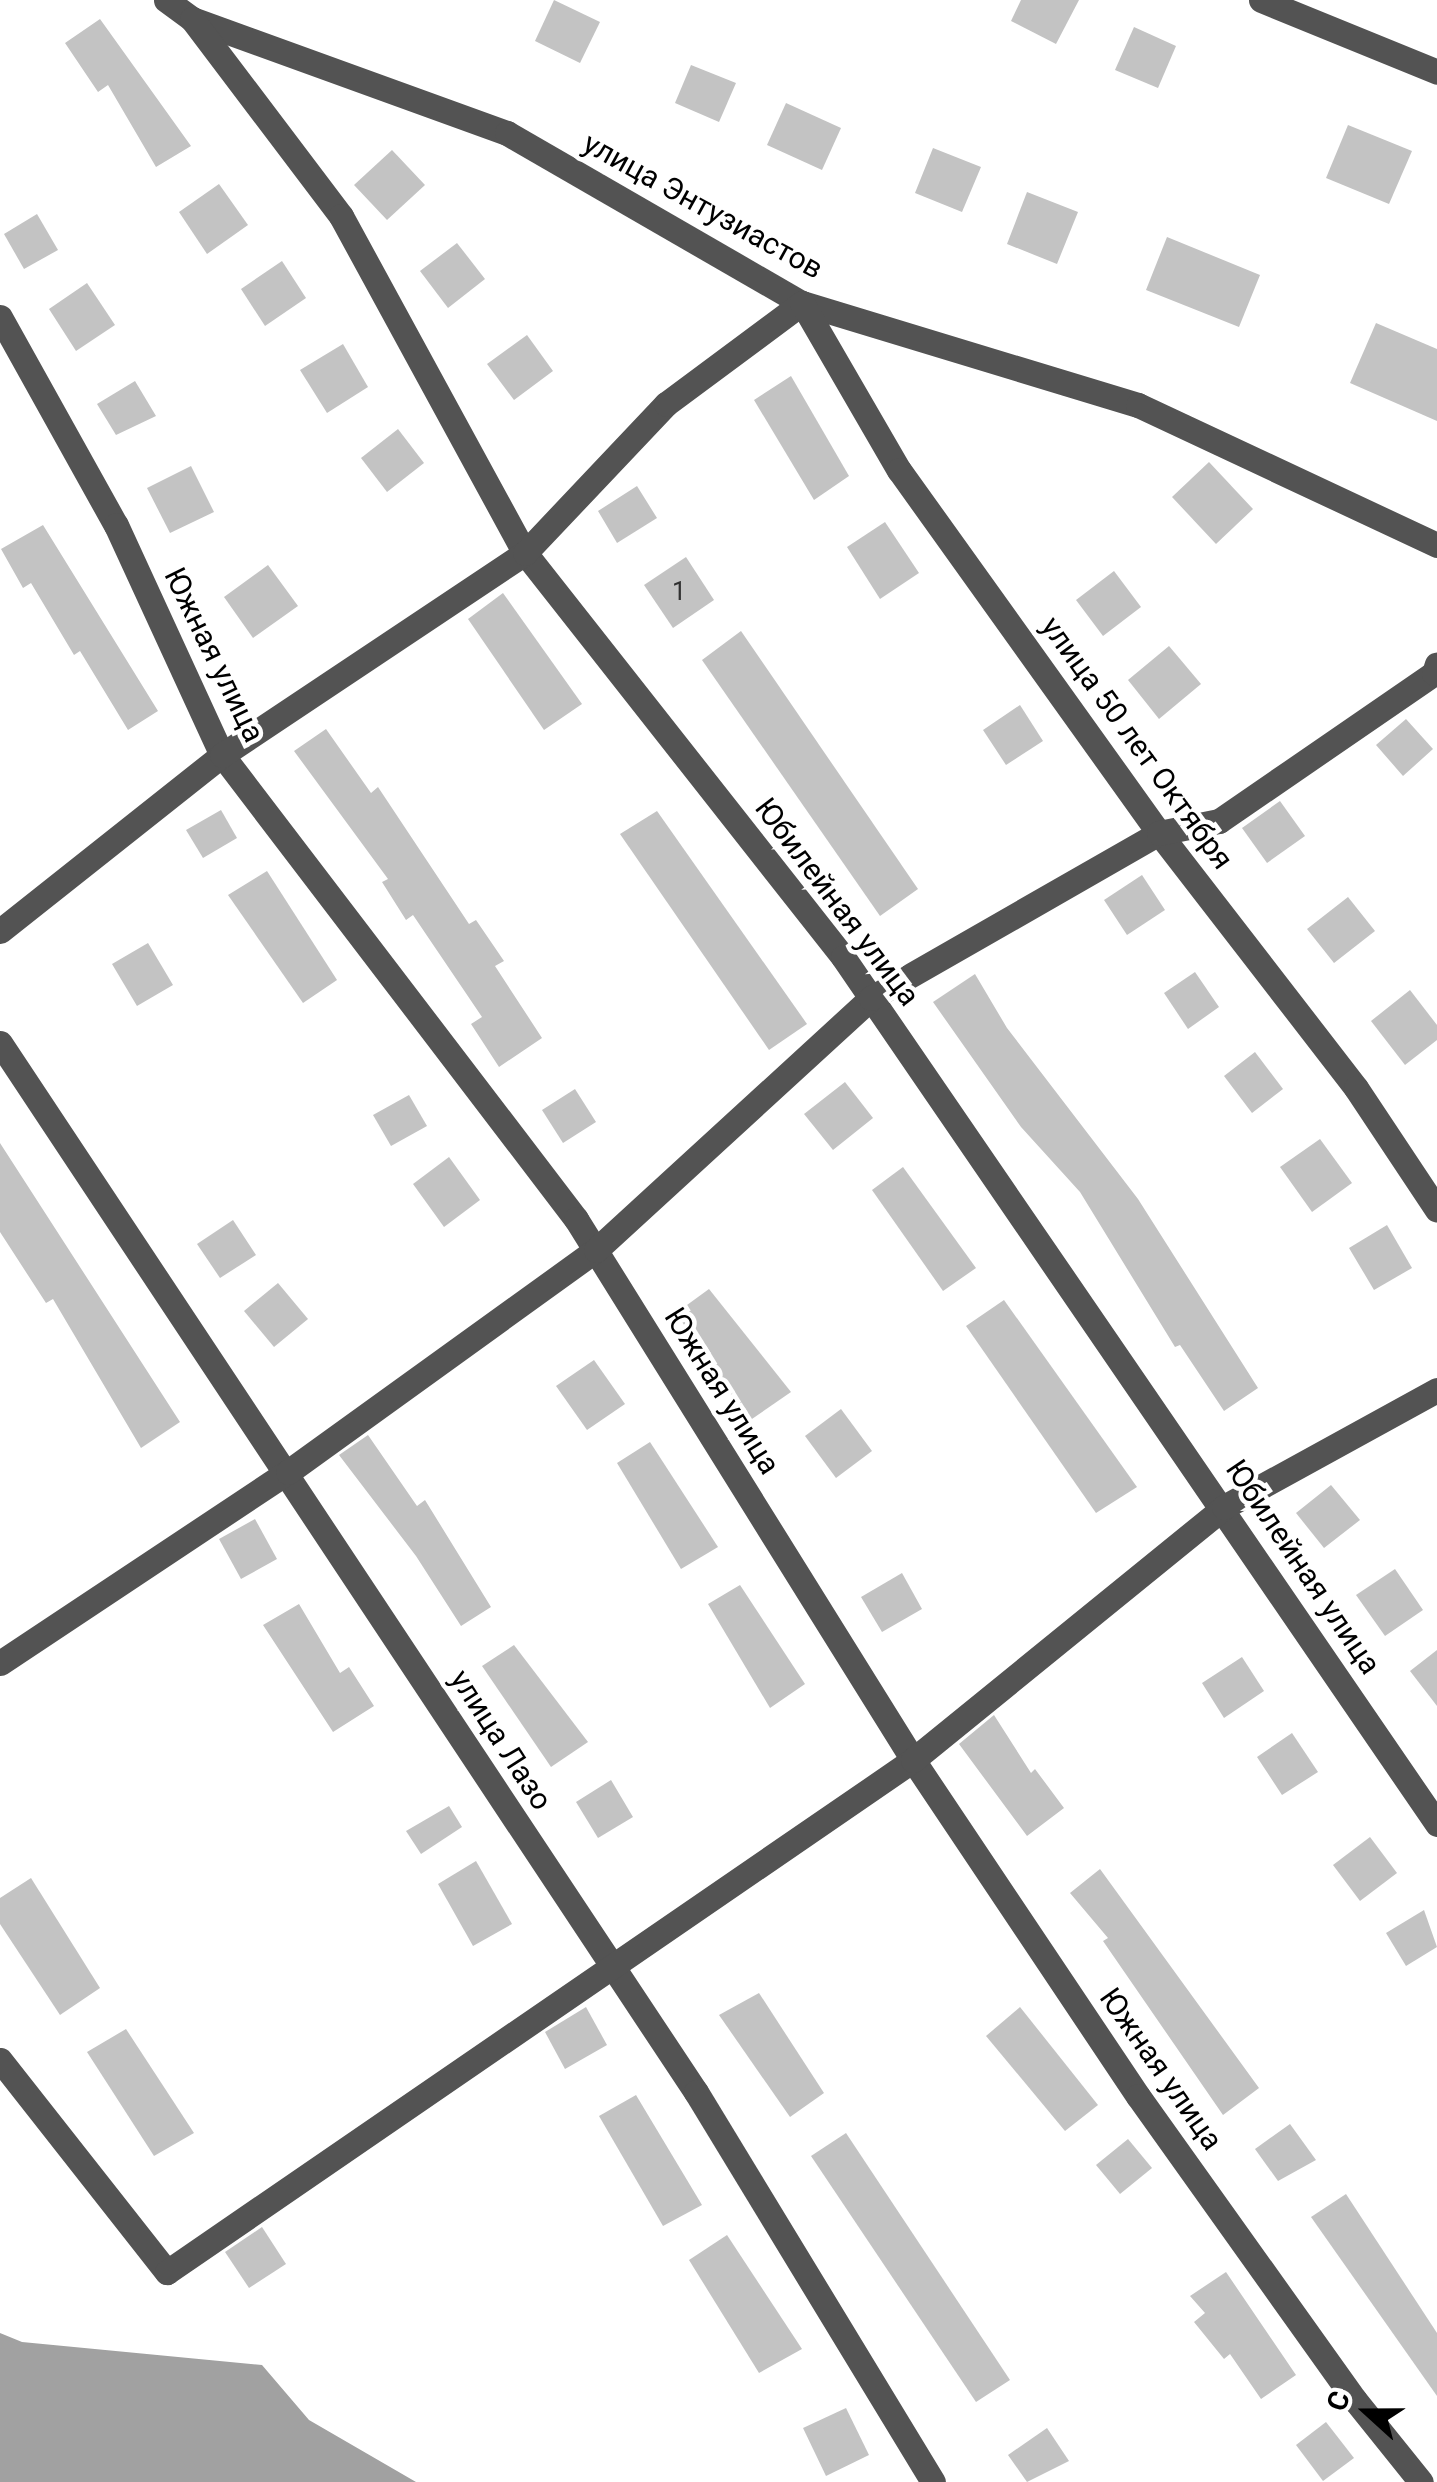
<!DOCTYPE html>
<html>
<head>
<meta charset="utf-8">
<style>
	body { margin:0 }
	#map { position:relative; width:1437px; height:2482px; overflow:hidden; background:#fff; font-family:Roboto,sans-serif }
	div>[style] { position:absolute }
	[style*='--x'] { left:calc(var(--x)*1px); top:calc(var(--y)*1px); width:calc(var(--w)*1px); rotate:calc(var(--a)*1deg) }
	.water>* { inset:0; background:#a1a1a1 }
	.building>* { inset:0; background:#c3c3c3 }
	.minor>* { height:25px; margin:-12.5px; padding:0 12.5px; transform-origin:12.5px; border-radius:12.5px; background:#535353 }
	span { translate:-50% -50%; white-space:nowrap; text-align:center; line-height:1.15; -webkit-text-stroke:9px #fff; paint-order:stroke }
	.number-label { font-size:25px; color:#313131 }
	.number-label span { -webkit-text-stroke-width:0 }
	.street-label { font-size:30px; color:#000 }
	.north { position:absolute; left:1317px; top:2362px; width:100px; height:100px; -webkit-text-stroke:8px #fff; paint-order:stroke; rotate:291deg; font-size:28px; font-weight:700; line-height:40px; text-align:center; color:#000 }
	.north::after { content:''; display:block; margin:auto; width:35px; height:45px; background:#000; clip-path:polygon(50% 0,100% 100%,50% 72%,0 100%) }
</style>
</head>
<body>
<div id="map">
	<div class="water">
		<i style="clip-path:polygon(0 2333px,22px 2342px,262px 2365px,309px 2420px,416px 2482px,0 2482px)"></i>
	</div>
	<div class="building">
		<i style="clip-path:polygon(554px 0,600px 22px,580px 63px,535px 41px)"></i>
		<i style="clip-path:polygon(1021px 0,1079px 0,1056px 44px,1011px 21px)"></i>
		<i style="clip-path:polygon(100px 19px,191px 146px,156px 167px,108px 85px,98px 92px,65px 43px)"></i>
		<i style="clip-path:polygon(1134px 27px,1176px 46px,1158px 88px,1115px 70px)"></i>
		<i style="clip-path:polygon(691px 65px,736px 83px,719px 122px,675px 103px)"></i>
		<i style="clip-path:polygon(786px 103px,841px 128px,822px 170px,767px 145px)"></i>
		<i style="clip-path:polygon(1348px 125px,1412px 151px,1389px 204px,1326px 178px)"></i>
		<i style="clip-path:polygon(933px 148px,981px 167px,962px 212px,915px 193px)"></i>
		<i style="clip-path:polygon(392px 150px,425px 185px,387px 220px,354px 185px)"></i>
		<i style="clip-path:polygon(219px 184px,248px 225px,207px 254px,179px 212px)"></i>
		<i style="clip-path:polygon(1027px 192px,1078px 212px,1057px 264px,1007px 244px)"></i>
		<i style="clip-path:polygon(37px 214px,58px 250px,24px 269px,4px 234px)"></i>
		<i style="clip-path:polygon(1167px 237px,1260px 275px,1239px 327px,1146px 290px)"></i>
		<i style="clip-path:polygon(457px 243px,485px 279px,448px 308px,420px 271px)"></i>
		<i style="clip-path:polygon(282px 261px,306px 298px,265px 326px,241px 289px)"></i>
		<i style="clip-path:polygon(87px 283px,115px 325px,76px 351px,49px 309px)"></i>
		<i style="clip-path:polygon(1376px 323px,1437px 349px,1437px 421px,1350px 383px)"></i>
		<i style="clip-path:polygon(527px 335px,553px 371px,514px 400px,487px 364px)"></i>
		<i style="clip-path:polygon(343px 344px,368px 387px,327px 413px,300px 370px)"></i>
		<i style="clip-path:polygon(791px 376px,849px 476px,814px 500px,754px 400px)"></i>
		<i style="clip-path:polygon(135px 381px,156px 416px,116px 435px,97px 404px)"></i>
		<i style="clip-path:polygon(398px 429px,424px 463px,387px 492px,361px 458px)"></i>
		<i style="clip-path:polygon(1209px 462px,1253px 509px,1216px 544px,1172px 497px)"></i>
		<i style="clip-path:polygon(191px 466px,214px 512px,170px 533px,147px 488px)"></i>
		<i style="clip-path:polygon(637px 486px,657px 518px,617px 543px,598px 511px)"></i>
		<i style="clip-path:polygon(885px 522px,919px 573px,880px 599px,847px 547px)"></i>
		<i style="clip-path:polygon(43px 525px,158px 711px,128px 730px,80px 651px,74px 655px,31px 583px,23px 588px,1px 549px)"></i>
		<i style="clip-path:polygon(686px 557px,714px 600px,673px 628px,644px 585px)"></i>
		<i style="clip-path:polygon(268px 565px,298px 606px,253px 638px,224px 597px)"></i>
		<i style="clip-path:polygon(1114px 571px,1141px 607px,1103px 636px,1076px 600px)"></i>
		<i style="clip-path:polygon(503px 593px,582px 704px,544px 730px,468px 619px)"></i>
		<i style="clip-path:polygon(741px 631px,918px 889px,880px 916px,702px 660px)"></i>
		<i style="clip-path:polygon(1169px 646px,1201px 684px,1159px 719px,1128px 680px)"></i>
		<i style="clip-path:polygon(1020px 705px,1043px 741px,1006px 765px,983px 730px)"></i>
		<i style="clip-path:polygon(1406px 719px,1433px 749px,1403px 776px,1376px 745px)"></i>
		<i style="clip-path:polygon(326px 729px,371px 793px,378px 787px,469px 924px,476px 920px,504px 961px,495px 966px,542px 1038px,499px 1067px,471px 1024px,482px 1017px,413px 915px,406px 920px,382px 882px,388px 879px,294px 751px)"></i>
		<i style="clip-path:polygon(1280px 801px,1305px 836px,1267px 863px,1242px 828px)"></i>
		<i style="clip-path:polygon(221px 810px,237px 838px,203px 858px,186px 830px)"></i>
		<i style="clip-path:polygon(657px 811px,807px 1024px,769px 1050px,620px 834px)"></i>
		<i style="clip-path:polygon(267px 871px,337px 980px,303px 1003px,228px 895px)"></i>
		<i style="clip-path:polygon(1142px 875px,1165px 910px,1127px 935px,1104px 900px)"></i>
		<i style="clip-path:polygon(1348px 897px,1375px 931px,1334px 963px,1307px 929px)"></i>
		<i style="clip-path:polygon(148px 943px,173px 985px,137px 1006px,112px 964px)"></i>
		<i style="clip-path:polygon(1195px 972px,1219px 1007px,1188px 1029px,1164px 993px)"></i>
		<i style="clip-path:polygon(975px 974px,1007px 1028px,1138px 1199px,1258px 1388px,1224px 1411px,1180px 1345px,1175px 1347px,1080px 1192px,1021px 1127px,933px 1002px)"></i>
		<i style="clip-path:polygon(1410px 990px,1437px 1025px,1437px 1040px,1405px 1065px,1371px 1021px)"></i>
		<i style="clip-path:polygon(1255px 1052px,1283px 1089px,1252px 1113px,1224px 1076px)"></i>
		<i style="clip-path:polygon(845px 1082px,873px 1118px,833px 1150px,804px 1114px)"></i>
		<i style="clip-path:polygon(575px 1089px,596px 1122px,563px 1143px,542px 1110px)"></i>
		<i style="clip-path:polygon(409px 1095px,427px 1126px,391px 1146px,373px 1115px)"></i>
		<i style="clip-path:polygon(1320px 1139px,1352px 1183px,1312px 1212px,1280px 1167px)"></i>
		<i style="clip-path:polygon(0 1143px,180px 1422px,141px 1448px,53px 1299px,46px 1303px,0 1232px)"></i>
		<i style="clip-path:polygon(449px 1157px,480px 1200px,444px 1227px,413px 1184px)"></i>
		<i style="clip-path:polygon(903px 1167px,976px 1268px,943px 1291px,872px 1190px)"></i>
		<i style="clip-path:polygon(233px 1220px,256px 1255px,220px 1278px,197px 1244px)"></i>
		<i style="clip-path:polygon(1387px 1225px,1412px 1268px,1374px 1290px,1349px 1248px)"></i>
		<i style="clip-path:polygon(278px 1283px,308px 1319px,274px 1347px,244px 1311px)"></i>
		<i style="clip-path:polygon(709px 1289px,791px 1392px,749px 1421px,676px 1313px)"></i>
		<i style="clip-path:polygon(1004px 1300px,1137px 1487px,1096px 1513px,966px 1326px)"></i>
		<i style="clip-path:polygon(594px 1360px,625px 1404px,587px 1430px,556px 1386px)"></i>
		<i style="clip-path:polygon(841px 1409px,872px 1451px,836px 1478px,805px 1436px)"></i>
		<i style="clip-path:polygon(368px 1435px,417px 1506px,425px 1500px,491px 1607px,461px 1626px,416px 1556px,339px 1455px)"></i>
		<i style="clip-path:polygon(650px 1442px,718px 1547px,681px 1569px,617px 1463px)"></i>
		<i style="clip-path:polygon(1331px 1485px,1360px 1520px,1324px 1548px,1296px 1513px)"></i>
		<i style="clip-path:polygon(255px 1519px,277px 1559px,241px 1579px,219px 1539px)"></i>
		<i style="clip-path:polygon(1395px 1569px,1423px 1610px,1385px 1636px,1356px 1595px)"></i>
		<i style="clip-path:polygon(902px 1573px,922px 1609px,882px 1632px,861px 1597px)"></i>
		<i style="clip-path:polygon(740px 1585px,805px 1684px,770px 1708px,708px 1604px)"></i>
		<i style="clip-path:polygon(299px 1604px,340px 1673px,349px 1667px,374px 1706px,333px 1732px,263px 1625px)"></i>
		<i style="clip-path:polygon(514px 1645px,588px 1742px,551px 1767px,482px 1666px)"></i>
		<i style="clip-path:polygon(1437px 1650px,1437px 1706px,1410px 1671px)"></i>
		<i style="clip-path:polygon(1242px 1657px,1264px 1691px,1224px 1718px,1202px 1683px)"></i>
		<i style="clip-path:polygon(994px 1715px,1031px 1773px,1035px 1769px,1064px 1808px,1027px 1836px,959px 1744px)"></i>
		<i style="clip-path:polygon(1292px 1733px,1318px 1772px,1282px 1795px,1257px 1757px)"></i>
		<i style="clip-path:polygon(611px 1780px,633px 1817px,598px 1838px,576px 1802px)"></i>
		<i style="clip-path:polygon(449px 1806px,462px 1827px,421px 1854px,406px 1831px)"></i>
		<i style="clip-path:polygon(1370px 1837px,1397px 1873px,1360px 1901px,1333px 1865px)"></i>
		<i style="clip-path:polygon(476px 1861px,512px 1924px,473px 1946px,438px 1884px)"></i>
		<i style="clip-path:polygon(1100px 1869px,1259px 2088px,1223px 2115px,1103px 1941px,1108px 1938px,1070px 1893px)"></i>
		<i style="clip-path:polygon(31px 1878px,100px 1988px,60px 2015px,0 1924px,0 1898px)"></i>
		<i style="clip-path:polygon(1424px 1910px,1437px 1947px,1406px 1966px,1386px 1933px)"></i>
		<i style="clip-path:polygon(759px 1993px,824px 2093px,790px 2117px,719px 2015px)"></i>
		<i style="clip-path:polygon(586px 2007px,607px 2045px,565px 2069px,545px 2032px)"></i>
		<i style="clip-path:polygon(1020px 2007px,1098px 2105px,1065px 2131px,986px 2036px)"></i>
		<i style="clip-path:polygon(126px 2029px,194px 2133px,154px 2156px,87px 2052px)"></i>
		<i style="clip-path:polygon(636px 2095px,702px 2205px,663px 2226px,599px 2116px)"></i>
		<i style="clip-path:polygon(1290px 2124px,1316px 2160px,1278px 2181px,1255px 2149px)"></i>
		<i style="clip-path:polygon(846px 2133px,1010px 2380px,976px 2402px,811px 2156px)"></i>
		<i style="clip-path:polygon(1128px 2139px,1152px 2168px,1120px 2194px,1096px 2165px)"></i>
		<i style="clip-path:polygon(1346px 2194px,1437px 2333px,1437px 2396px,1311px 2217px)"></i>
		<i style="clip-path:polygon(262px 2227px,286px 2264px,249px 2288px,225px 2252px)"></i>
		<i style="clip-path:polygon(727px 2235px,802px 2349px,759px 2373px,689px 2260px)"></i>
		<i style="clip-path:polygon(1226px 2272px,1296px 2375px,1261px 2399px,1230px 2354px,1224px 2359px,1194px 2322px,1205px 2313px,1190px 2296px)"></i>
		<i style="clip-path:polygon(846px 2408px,869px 2455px,826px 2476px,803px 2428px)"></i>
		<i style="clip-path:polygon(1326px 2422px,1354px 2458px,1323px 2481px,1296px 2445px)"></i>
		<i style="clip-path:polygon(1047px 2428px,1069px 2461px,1027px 2482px,1008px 2455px)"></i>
	</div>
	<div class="minor">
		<i style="--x:166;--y:0;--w:32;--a:36"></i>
		<i style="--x:192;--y:19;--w:335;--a:19.9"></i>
		<i style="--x:507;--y:133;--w:340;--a:30"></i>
		<i style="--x:802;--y:303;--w:351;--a:16.9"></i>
		<i style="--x:1138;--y:405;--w:330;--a:25.1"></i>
		<i style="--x:1261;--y:0;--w:190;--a:22.2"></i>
		<i style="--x:192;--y:19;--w:247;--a:52.9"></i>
		<i style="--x:341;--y:216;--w:384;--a:61.4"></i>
		<i style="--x:525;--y:553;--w:514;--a:51.79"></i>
		<i style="--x:843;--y:957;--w:1051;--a:55.58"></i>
		<i style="--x:0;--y:317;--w:238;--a:60.9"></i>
		<i style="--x:116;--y:525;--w:253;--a:65.3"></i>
		<i style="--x:222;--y:755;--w:584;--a:52.66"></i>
		<i style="--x:576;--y:1219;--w:637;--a:58.08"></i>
		<i style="--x:913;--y:1760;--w:404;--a:56.2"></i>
		<i style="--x:1138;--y:2096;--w:374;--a:54.5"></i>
		<i style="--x:1355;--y:2400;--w:105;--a:51.2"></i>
		<i style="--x:0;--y:931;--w:283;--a:-38.4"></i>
		<i style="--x:222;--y:755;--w:364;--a:-33.7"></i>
		<i style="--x:525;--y:553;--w:205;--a:-46.6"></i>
		<i style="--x:666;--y:404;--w:169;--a:-36.6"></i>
		<i style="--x:802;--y:303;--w:193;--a:59.9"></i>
		<i style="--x:899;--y:470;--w:447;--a:54.4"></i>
		<i style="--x:1159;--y:833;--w:322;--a:52.3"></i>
		<i style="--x:1356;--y:1088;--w:146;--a:56.4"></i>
		<i style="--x:0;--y:1043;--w:1259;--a:56.44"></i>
		<i style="--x:696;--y:2092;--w:456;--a:58.7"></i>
		<i style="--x:0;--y:1663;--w:346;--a:-33.6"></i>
		<i style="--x:288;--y:1472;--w:380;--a:-35.8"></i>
		<i style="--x:596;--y:1250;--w:373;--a:-42.5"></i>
		<i style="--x:871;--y:998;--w:332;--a:-29.8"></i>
		<i style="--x:1159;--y:833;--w:61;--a:-11.3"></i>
		<i style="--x:1219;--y:821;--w:261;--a:-34.5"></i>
		<i style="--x:1434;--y:673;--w:9;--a:-72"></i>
		<i style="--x:0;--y:2060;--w:270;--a:51.8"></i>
		<i style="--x:167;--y:2272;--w:905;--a:-34.46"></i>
		<i style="--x:913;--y:1760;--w:401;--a:-39.1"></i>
		<i style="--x:1224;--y:1507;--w:243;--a:-28.8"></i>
	</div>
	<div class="number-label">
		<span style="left:679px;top:592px">1</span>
	</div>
	<div class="street-label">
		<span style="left:703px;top:206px;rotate:29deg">улица Энтузиастов</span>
		<span style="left:214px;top:655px;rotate:64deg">Южная улица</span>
		<span style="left:1137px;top:743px;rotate:54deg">улица 50 лет Октября</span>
		<span style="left:837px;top:902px;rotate:53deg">Юбилейная улица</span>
		<span style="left:722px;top:1391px;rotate:58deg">Южная улица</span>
		<span style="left:1303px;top:1567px;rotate:56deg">Юбилейная улица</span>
		<span style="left:501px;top:1740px;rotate:57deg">улица Лазо</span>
		<span style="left:1161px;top:2069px;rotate:55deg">Южная улица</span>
	</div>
	<div class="north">С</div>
</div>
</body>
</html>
